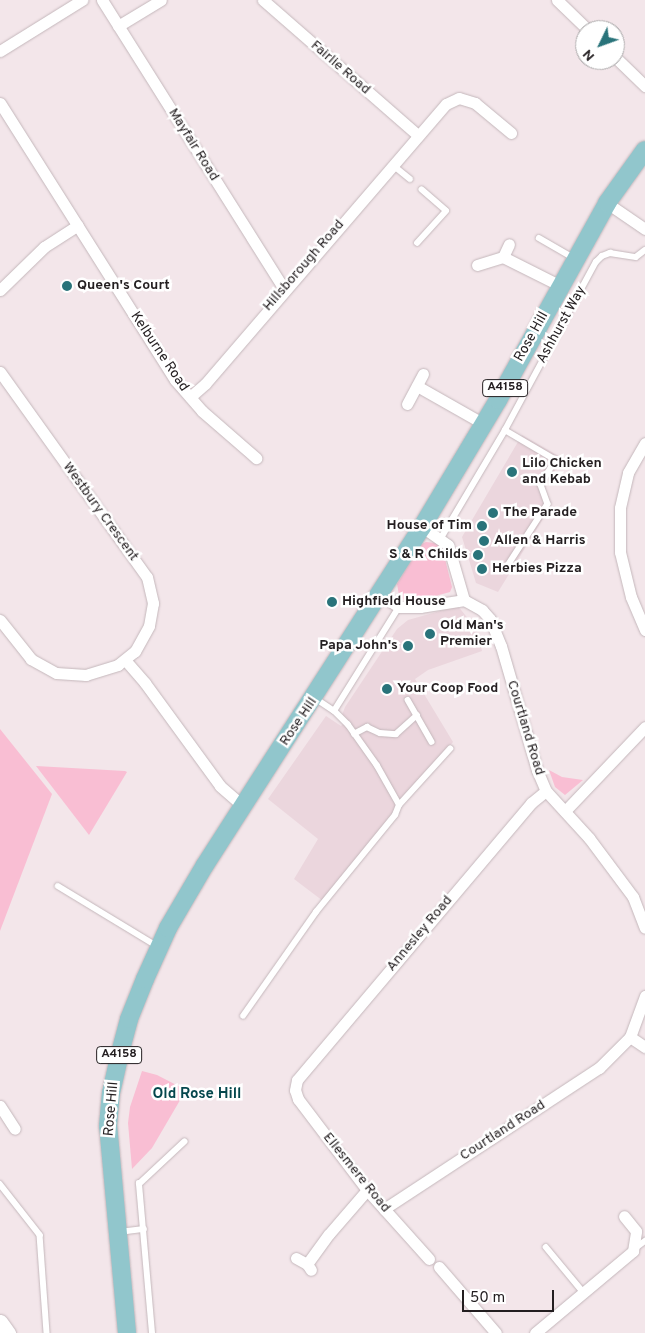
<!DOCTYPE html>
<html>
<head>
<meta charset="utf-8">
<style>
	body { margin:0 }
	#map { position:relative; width:645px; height:1333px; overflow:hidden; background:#f3e6ea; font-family:Overpass,sans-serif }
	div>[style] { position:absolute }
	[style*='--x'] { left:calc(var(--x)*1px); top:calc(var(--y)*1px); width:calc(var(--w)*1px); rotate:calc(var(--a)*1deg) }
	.built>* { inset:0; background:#ebd6dd }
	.green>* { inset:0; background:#f9bed3 }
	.roads { filter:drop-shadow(0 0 1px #c4b7bb) drop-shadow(0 0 1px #c4b7bb) }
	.lane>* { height:5.5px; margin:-2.75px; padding:0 2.75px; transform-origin:2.75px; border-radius:2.75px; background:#fff }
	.street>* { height:11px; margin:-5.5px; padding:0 5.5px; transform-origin:5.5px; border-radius:5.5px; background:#fff }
	.secondary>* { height:15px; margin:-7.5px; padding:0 7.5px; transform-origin:7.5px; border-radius:7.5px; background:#fff }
	.primary>* { height:18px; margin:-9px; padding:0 9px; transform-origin:9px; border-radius:9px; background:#91c6cc }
	.dots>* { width:14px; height:14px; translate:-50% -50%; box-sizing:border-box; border:2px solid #fff; border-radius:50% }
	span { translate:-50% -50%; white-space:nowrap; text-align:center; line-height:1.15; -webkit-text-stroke:5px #fff; paint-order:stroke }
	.shield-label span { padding:1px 4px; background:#fff; border:1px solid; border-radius:4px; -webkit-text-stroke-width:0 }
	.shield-label { font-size:12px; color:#231e20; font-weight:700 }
	.street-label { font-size:14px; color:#231e20 }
	.poi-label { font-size:14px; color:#231e20; font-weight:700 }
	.left { translate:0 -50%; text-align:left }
	.right { translate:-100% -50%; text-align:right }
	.neighbourhood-label { font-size:15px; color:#05474d; font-weight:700 }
	.north { position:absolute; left:575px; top:20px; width:50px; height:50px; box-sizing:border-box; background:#fff; border:1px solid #a7a5a6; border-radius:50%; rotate:228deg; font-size:14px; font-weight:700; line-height:20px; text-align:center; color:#231e20 }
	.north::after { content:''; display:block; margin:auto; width:18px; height:22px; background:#29737a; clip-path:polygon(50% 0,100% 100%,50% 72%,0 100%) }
	.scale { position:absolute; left:462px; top:1290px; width:92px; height:22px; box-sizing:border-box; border:2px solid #231e20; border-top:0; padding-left:6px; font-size:15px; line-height:18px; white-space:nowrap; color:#231e20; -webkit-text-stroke:4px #fff; paint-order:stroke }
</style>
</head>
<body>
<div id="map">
	<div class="built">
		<i style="clip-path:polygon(522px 435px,562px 458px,545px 488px,549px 509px,498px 592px,476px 583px,462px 537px)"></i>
		<i style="clip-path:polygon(458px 606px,477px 630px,482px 651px,428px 670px,415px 679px,453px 742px,399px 801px,394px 814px,323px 901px,294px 879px,318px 839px,268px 799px,326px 716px,341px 726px,347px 720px,342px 715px,345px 707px,397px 629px,408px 620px)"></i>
	</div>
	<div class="green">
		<i style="clip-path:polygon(426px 542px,435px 543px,442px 547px,452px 587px,450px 592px,413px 602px,404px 600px,399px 595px,397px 584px,420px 545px)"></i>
		<i style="clip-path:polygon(0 729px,52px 794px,0 931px)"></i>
		<i style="clip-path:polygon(36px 766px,125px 771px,127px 772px,89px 835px)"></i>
		<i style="clip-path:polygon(549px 770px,562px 777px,583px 780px,565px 795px,555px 787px)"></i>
		<i style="clip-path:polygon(142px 1071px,157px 1075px,186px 1090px,152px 1148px,132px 1169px,128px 1123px,130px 1107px)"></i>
	</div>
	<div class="roads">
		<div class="lane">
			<i style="--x:393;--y:165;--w:22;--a:39"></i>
			<i style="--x:539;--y:238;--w:39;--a:30"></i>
			<i style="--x:417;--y:243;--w:43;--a:-47.8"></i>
			<i style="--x:446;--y:211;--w:32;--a:-139"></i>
			<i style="--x:505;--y:430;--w:59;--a:30.5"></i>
			<i style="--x:556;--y:460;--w:29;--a:121"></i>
			<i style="--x:541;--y:485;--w:20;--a:70"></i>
			<i style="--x:548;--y:504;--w:77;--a:122.9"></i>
			<i style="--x:441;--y:538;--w:126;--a:-59.3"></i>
			<i style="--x:505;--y:430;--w:191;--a:-61.6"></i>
			<i style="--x:596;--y:262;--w:8;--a:-45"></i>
			<i style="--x:602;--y:256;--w:9;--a:-21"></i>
			<i style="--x:610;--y:253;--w:26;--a:9"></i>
			<i style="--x:636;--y:257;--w:11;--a:-38"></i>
			<i style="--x:315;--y:698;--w:23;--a:34"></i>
			<i style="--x:334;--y:711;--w:123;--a:-58"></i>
			<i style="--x:408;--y:700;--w:48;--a:60.3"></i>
			<i style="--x:354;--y:734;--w:15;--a:-28"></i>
			<i style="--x:367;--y:727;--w:14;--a:25"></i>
			<i style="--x:380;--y:733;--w:16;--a:4"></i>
			<i style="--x:396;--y:734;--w:28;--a:-42"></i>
			<i style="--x:399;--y:805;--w:76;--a:-47.7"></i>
			<i style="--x:58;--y:886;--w:116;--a:31.2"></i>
			<i style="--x:243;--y:1016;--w:127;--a:-54.9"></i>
			<i style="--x:316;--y:912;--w:125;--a:-50.8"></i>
			<i style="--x:395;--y:815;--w:11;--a:-68"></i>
			<i style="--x:399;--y:805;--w:45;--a:-119.4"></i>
			<i style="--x:377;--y:766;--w:50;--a:-125.3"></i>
			<i style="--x:348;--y:725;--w:20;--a:-135"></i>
			<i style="--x:0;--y:1184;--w:65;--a:51.9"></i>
			<i style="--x:40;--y:1235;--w:98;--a:85.9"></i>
			<i style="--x:119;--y:1232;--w:25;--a:-7"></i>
			<i style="--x:546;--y:1247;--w:60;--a:50.4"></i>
			<i style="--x:634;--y:1249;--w:14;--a:-36"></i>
			<i style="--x:152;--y:1333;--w:150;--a:-95"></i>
			<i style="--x:139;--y:1184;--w:62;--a:-43"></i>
		</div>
		<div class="street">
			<i style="--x:102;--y:0;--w:342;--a:57.8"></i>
			<i style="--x:263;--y:0;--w:206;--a:41.1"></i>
			<i style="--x:557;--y:0;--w:43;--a:44.1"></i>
			<i style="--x:118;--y:26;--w:50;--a:-31.2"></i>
			<i style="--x:0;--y:51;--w:97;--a:-31.9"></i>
			<i style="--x:615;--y:57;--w:42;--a:44"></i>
			<i style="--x:0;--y:103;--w:328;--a:57.7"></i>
			<i style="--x:175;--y:380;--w:41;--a:48.9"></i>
			<i style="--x:202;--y:411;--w:72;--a:41"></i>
			<i style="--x:607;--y:203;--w:46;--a:34.4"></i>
			<i style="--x:503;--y:257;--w:65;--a:26.6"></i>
			<i style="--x:477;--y:265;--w:27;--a:-17"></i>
			<i style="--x:503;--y:257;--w:14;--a:-65"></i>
			<i style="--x:0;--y:290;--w:62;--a:-44.3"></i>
			<i style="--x:44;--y:247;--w:40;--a:-32.9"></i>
			<i style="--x:0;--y:372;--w:252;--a:54.4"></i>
			<i style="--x:147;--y:577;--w:27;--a:77"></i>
			<i style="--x:153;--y:603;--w:23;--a:100"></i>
			<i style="--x:149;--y:626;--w:29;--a:119"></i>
			<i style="--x:135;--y:651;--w:22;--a:141"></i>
			<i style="--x:118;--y:665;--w:34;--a:163"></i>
			<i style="--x:86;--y:675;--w:30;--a:-176"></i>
			<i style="--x:56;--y:673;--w:29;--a:-151"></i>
			<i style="--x:31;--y:659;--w:50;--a:-128.5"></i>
			<i style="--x:417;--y:386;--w:77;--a:29.6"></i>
			<i style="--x:190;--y:397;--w:20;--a:-41"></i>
			<i style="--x:205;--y:384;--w:369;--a:-49.3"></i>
			<i style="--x:446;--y:104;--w:14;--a:-25"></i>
			<i style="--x:459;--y:98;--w:17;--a:17"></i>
			<i style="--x:475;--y:103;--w:47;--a:39.8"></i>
			<i style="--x:407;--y:404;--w:34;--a:-62"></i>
			<i style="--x:645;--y:443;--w:34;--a:120"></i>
			<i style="--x:628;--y:473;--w:36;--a:103"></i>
			<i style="--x:620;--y:508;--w:44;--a:90"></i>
			<i style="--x:620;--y:552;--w:46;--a:76.3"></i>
			<i style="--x:631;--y:597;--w:36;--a:67"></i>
			<i style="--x:380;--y:595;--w:22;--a:32"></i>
			<i style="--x:399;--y:607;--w:21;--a:0"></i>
			<i style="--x:420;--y:607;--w:45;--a:-9"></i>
			<i style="--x:464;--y:600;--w:57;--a:-106.2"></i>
			<i style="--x:448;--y:545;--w:32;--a:-145"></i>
			<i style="--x:464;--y:600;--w:21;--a:29"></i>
			<i style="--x:482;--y:610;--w:12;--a:48"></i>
			<i style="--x:490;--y:619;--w:29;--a:68"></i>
			<i style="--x:501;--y:646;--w:129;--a:73.8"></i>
			<i style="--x:537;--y:770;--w:23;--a:67"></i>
			<i style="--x:546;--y:791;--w:64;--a:47.5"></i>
			<i style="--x:589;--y:838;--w:74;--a:53.3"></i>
			<i style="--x:633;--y:897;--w:33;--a:69"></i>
			<i style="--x:126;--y:661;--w:29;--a:49"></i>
			<i style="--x:145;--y:683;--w:127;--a:53.9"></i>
			<i style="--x:220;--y:786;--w:32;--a:41"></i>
			<i style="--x:565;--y:811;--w:116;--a:-46.4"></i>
			<i style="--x:630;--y:1037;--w:18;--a:34"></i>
			<i style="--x:0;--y:1106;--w:27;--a:57"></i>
			<i style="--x:384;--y:1209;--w:257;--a:-33.3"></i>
			<i style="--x:599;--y:1068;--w:44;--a:-45"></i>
			<i style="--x:630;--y:1037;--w:44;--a:-69.9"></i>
			<i style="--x:296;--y:1258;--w:13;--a:29"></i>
			<i style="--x:307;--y:1264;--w:7;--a:56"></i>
			<i style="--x:429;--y:1259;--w:93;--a:-131.9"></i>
			<i style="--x:367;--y:1190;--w:114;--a:-127.2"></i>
			<i style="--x:298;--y:1099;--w:9;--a:-108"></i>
			<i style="--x:295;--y:1090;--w:10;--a:-79"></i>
			<i style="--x:297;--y:1080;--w:363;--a:-49.8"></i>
			<i style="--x:531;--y:803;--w:19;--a:-39"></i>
			<i style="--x:307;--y:1264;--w:37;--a:-54"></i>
			<i style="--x:329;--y:1234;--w:58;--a:-49.2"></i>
			<i style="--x:439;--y:1267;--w:87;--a:49.2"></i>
			<i style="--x:535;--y:1333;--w:128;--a:-39.9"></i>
			<i style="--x:633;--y:1251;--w:20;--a:-81"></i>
			<i style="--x:636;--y:1231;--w:19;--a:-129"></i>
		</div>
		<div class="secondary">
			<i style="--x:0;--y:1322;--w:14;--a:54"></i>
		</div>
		<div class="primary">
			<i style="--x:127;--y:1333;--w:208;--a:-95.2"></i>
			<i style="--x:108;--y:1126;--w:33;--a:-85"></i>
			<i style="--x:111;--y:1093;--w:41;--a:-77.3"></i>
			<i style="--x:120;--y:1053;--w:35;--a:-75"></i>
			<i style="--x:129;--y:1019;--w:43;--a:-68.2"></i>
			<i style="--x:145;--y:979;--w:56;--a:-65.7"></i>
			<i style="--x:168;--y:928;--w:73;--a:-59.6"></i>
			<i style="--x:205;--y:865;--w:402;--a:-57.3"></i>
			<i style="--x:422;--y:527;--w:148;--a:-59.1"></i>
			<i style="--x:498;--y:400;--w:225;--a:-61"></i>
			<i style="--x:607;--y:203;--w:65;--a:-54.4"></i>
		</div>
	</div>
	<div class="dots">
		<i style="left:67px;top:286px;background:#29737a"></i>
		<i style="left:512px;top:472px;background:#29737a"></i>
		<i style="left:493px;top:513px;background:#29737a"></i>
		<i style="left:482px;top:526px;background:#29737a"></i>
		<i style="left:484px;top:541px;background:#29737a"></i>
		<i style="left:478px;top:555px;background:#29737a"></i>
		<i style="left:482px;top:569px;background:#29737a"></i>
		<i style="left:332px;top:602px;background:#29737a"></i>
		<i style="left:430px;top:634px;background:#29737a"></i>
		<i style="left:408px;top:646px;background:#29737a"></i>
		<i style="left:387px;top:689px;background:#29737a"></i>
	</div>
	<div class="shield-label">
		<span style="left:505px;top:388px">A4158</span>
		<span style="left:119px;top:1055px">A4158</span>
	</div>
	<div class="street-label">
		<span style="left:340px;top:68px;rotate:41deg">Fairlie Road</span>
		<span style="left:193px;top:145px;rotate:58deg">Mayfair Road</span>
		<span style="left:304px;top:266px;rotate:-49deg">Hillsborough Road</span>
		<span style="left:562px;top:325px;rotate:-61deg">Ashhurst Way</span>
		<span style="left:532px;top:337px;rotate:-61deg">Rose Hill</span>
		<span style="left:159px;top:352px;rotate:56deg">Kelburne Road</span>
		<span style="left:100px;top:512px;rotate:54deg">Westbury Crescent</span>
		<span style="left:299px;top:722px;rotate:-56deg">Rose Hill</span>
		<span style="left:525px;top:728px;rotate:73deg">Courtland Road</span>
		<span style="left:420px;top:934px;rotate:-50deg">Annesley Road</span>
		<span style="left:112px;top:1109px;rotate:-85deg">Rose Hill</span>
		<span style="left:503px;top:1131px;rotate:-33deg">Courtland Road</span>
		<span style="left:356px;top:1173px;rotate:51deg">Ellesmere Road</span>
	</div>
	<div class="poi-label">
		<span class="left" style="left:77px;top:286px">Queen's Court</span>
		<span class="left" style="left:522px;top:472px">Lilo Chicken<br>and Kebab</span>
		<span class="left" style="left:503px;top:513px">The Parade</span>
		<span class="right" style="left:472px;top:526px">House of Tim</span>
		<span class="left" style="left:494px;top:541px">Allen &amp; Harris</span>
		<span class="right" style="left:468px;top:555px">S &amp; R Childs</span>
		<span class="left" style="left:492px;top:569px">Herbies Pizza</span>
		<span class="left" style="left:342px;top:602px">Highfield House</span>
		<span class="left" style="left:440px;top:634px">Old Man's<br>Premier</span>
		<span class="right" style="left:398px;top:646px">Papa John's</span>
		<span class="left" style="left:397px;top:689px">Your Coop Food</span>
	</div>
	<div class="neighbourhood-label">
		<span style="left:197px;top:1095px">Old Rose Hill</span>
	</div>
	<div class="north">N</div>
	<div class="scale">50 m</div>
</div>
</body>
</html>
